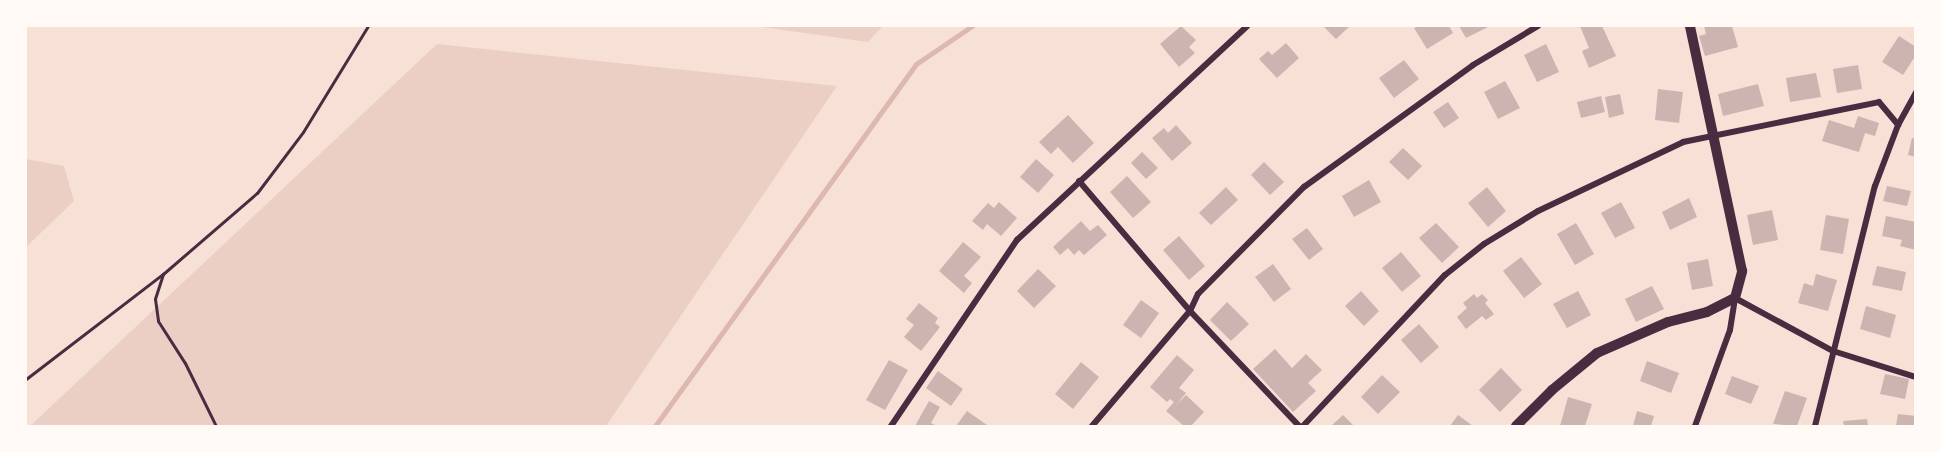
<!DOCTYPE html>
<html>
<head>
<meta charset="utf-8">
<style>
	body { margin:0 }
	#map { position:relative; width:1941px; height:452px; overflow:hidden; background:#f7e1d7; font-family:Helvetica,sans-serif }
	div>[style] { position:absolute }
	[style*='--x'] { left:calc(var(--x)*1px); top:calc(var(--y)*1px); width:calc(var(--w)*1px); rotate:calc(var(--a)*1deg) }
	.green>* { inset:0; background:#ebcfc5 }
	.stream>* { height:5px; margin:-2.5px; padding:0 2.5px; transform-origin:2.5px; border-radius:2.5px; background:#dcb8b0 }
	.building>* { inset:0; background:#ccb4b1 }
	.path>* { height:3px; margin:-1.5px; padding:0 1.5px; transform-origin:1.5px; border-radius:1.5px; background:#4a2c40 }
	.minor>* { height:6px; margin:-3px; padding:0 3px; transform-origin:3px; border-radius:3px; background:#4a2c40 }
	.tertiary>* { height:10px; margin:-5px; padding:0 5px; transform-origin:5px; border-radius:5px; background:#4a2c40 }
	span { translate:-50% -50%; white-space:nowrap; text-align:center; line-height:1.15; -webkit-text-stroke:6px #fffaf5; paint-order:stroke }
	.frame { position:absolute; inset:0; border:27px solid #fffaf5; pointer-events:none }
</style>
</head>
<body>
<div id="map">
	<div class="green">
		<i style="clip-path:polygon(754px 26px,883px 26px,868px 42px)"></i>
		<i style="clip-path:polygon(437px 44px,837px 86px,606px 426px,30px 426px)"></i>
		<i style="clip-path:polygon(26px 159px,64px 166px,74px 201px,26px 247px)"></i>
	</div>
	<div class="stream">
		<i style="--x:655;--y:426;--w:446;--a:-54.2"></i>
		<i style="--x:916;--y:64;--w:68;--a:-34.2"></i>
	</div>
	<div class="building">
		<i style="clip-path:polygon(1181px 26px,1196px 40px,1189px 47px,1195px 53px,1179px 67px,1160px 44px)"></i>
		<i style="clip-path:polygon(1323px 26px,1350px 26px,1336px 39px)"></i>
		<i style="clip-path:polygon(1419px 26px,1449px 26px,1453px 33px,1427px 49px,1414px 28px)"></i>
		<i style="clip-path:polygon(1459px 26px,1490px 26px,1466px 38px)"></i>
		<i style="clip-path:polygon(1580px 26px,1602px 26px,1616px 56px,1589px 68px,1582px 51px,1589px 48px)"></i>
		<i style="clip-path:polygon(1704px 26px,1732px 26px,1738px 47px,1705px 56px,1699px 36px,1706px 34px)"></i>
		<i style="clip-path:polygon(1899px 36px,1916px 47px,1916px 55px,1903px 75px,1882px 62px)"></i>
		<i style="clip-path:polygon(1286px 43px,1299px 58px,1277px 78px,1259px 59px,1268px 51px,1272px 55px)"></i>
		<i style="clip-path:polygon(1546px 44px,1559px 72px,1537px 82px,1524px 55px)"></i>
		<i style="clip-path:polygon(1404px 60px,1419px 79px,1394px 98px,1379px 78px)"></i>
		<i style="clip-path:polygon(1858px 65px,1862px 89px,1837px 93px,1833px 69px)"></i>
		<i style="clip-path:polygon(1816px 73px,1821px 97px,1790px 102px,1786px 78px)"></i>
		<i style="clip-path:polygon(1505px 81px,1520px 108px,1498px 119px,1484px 92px)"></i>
		<i style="clip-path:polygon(1758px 84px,1764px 106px,1723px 116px,1718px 94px)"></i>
		<i style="clip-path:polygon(1658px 89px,1683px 92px,1679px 123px,1655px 120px)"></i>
		<i style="clip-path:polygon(1620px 94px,1624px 114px,1609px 118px,1605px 97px)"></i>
		<i style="clip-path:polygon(1601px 96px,1605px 112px,1581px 118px,1577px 102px)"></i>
		<i style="clip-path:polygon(1448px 102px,1459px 118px,1444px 128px,1433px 112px)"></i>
		<i style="clip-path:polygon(1068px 115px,1094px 143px,1073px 163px,1058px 147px,1051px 154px,1039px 142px)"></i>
		<i style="clip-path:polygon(1858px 116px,1879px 123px,1875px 136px,1865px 133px,1859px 152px,1822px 141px,1829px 120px,1854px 128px)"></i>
		<i style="clip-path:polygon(1176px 125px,1192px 143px,1172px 161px,1152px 138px,1164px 128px,1168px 133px)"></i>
		<i style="clip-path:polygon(1912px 138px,1916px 139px,1916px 157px,1908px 155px)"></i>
		<i style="clip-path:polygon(1403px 148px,1422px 166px,1408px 180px,1389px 162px)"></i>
		<i style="clip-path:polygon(1142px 152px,1158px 168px,1146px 179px,1131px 163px)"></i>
		<i style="clip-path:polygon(1036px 159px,1054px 175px,1038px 193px,1020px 177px)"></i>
		<i style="clip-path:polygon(1264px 162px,1284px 182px,1270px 195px,1251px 175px)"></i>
		<i style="clip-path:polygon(1127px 176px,1151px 202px,1133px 218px,1110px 192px)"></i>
		<i style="clip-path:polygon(1369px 180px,1381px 202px,1354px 217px,1342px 196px)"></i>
		<i style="clip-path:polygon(1887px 186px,1911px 191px,1907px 206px,1883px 201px)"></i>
		<i style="clip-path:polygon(1226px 187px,1238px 200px,1211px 225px,1199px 213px)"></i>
		<i style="clip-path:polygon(1487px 187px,1506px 211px,1488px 227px,1468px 203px)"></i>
		<i style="clip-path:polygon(1689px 198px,1697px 217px,1670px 230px,1662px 212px)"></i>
		<i style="clip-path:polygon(999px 202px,1017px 218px,1001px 236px,987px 224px,983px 230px,972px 221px,988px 203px,994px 208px)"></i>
		<i style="clip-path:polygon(1621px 202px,1635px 228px,1615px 238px,1601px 213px)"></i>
		<i style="clip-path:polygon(1772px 210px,1778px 240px,1753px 245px,1747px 215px)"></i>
		<i style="clip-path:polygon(1826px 215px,1849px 219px,1843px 254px,1820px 250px)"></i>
		<i style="clip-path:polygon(1886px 216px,1916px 222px,1916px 250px,1900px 246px,1902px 240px,1882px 236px)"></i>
		<i style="clip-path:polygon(1081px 221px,1090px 231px,1098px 225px,1107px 235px,1084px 255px,1079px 250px,1074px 255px,1068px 248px,1060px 255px,1053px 247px)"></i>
		<i style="clip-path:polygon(1436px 223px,1459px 247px,1442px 263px,1419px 238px)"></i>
		<i style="clip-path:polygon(1576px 223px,1594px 254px,1575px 265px,1557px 234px)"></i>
		<i style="clip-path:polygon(1307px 228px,1323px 249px,1309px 260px,1292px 239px)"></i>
		<i style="clip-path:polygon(1179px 236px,1205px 266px,1189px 280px,1163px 250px)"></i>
		<i style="clip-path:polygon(963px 242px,981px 257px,964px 276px,972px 283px,964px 293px,939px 271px)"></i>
		<i style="clip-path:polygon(1401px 252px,1421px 276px,1402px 292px,1382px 268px)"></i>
		<i style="clip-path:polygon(1521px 257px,1542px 284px,1524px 298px,1503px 271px)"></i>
		<i style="clip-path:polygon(1708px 259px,1713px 286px,1692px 290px,1687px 263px)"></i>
		<i style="clip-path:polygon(1273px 264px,1291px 289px,1274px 302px,1255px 277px)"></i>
		<i style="clip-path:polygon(1877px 266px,1906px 272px,1902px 291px,1872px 285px)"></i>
		<i style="clip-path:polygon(1038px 269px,1056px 286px,1034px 308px,1017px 291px)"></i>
		<i style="clip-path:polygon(1816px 274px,1837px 280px,1828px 311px,1798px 303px,1804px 283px,1813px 286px)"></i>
		<i style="clip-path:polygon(1652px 286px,1664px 309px,1636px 322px,1625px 299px)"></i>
		<i style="clip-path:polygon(1361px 291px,1379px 311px,1364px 326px,1345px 306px)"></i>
		<i style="clip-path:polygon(1578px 291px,1591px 315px,1567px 328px,1553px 304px)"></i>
		<i style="clip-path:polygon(1474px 294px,1477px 298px,1482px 294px,1488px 300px,1485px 303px,1494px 314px,1486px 320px,1482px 316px,1466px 329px,1457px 317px,1467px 308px,1463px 303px)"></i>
		<i style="clip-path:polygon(1141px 300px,1159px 313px,1141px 338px,1123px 325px)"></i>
		<i style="clip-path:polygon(1227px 302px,1249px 324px,1231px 341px,1210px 320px)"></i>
		<i style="clip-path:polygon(919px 303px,938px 318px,935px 323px,940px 327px,921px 351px,904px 337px,914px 325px,906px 319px)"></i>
		<i style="clip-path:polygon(1866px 306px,1896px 315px,1890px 338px,1860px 329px)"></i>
		<i style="clip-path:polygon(1419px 324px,1439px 347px,1421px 363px,1401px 340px)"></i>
		<i style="clip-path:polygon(1275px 349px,1292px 368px,1306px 354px,1322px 370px,1308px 383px,1316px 391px,1293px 412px,1253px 369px)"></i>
		<i style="clip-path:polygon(1177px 355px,1194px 370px,1179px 388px,1186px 393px,1176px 405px,1186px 395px,1204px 412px,1191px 426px,1184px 426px,1166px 411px,1174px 402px,1170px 399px,1167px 402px,1150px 387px)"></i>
		<i style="clip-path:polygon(889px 360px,908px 370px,885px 410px,866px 400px)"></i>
		<i style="clip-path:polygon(1647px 361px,1679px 373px,1671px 393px,1640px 381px)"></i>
		<i style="clip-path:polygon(1081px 362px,1099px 377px,1073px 409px,1055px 394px)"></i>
		<i style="clip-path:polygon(1501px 368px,1522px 390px,1500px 412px,1479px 390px)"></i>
		<i style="clip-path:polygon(938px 371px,963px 389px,951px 406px,926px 388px)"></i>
		<i style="clip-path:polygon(1885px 374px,1909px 379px,1905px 399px,1880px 394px)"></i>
		<i style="clip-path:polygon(1382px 375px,1400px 392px,1378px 414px,1361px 397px)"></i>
		<i style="clip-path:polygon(1732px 376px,1759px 386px,1751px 404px,1725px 394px)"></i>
		<i style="clip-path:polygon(1785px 391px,1807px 398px,1797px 426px,1773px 424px)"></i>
		<i style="clip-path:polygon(1568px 397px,1592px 404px,1585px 426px,1560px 426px)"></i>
		<i style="clip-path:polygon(929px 401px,940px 407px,931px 423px,937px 426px,915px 426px)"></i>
		<i style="clip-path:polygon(967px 411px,987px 425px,986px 426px,956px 426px)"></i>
		<i style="clip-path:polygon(1637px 411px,1654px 416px,1651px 426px,1633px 426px)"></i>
		<i style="clip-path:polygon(1898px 414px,1916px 416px,1916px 426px,1896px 426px)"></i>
		<i style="clip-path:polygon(1343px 415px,1354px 426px,1331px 426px)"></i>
		<i style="clip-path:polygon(1458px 415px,1473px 426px,1450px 426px)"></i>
		<i style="clip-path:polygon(1867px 419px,1868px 426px,1844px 426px,1843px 421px)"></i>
	</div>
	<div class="path">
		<i style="--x:163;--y:274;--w:26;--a:108"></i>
		<i style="--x:155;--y:299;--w:22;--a:82"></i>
		<i style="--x:158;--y:321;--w:50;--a:57.3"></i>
		<i style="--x:185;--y:363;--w:70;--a:63.8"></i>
		<i style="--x:26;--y:379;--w:173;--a:-37.5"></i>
		<i style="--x:163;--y:274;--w:124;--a:-40.8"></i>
		<i style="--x:257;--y:193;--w:76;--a:-53"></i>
		<i style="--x:303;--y:132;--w:124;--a:-58.5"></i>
	</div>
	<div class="minor">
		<i style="--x:1079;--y:181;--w:171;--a:49.5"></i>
		<i style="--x:1190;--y:311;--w:158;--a:46.5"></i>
		<i style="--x:891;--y:426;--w:225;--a:-55.9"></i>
		<i style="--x:1017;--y:240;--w:314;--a:-42.9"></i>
		<i style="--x:1092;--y:426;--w:151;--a:-49.6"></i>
		<i style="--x:1190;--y:311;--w:19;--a:-65"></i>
		<i style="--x:1198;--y:294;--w:151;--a:-45.3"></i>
		<i style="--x:1304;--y:187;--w:208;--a:-35.8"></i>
		<i style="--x:1473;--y:65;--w:76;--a:-31"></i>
		<i style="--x:1303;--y:426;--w:207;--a:-46.8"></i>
		<i style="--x:1445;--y:275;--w:50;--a:-38.5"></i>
		<i style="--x:1484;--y:244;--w:63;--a:-31.4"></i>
		<i style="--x:1538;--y:211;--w:161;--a:-25.4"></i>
		<i style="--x:1683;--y:142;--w:200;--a:-11.5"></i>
		<i style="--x:1879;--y:102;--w:30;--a:50"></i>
		<i style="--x:1695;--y:426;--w:102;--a:-70"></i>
		<i style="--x:1730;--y:330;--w:32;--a:-81"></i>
		<i style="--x:1735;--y:298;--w:111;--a:28.4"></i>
		<i style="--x:1833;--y:351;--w:87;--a:17.4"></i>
		<i style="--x:1815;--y:426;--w:247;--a:-76"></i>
		<i style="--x:1875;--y:186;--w:65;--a:-69.3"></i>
		<i style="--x:1898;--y:125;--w:38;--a:-61"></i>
	</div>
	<div class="tertiary">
		<i style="--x:1516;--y:426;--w:51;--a:-45"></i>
		<i style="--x:1552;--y:390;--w:58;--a:-39.4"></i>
		<i style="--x:1597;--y:353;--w:77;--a:-23.6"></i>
		<i style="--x:1668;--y:322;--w:40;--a:-14.4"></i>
		<i style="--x:1707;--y:312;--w:31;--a:-27"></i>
		<i style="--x:1735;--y:298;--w:28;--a:-75"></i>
		<i style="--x:1742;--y:271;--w:250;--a:-102"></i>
	</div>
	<div class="frame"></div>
</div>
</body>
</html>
